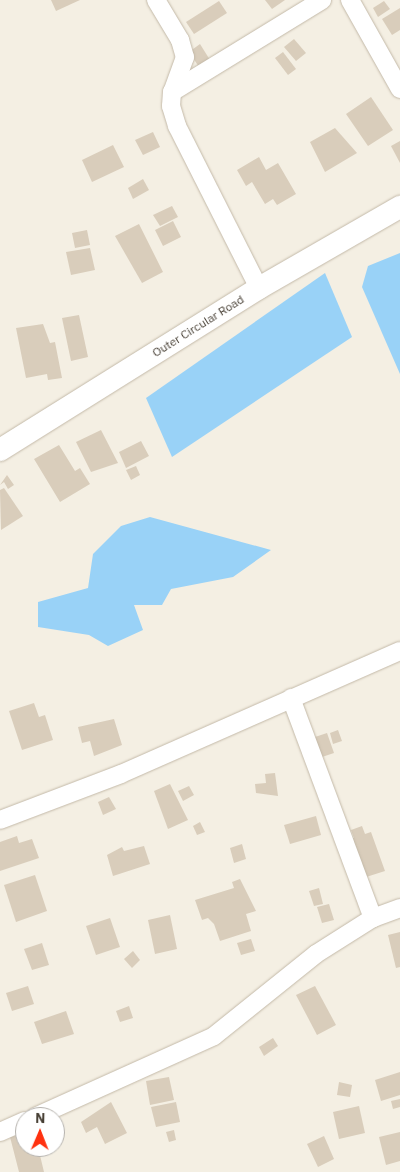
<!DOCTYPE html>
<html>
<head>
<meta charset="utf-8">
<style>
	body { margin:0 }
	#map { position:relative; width:400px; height:1172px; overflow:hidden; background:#f4efe3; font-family:"IBM Plex Sans",sans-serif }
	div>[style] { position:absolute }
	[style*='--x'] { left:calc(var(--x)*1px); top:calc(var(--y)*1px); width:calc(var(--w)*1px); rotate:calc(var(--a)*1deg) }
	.water>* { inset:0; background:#99d2f7 }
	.building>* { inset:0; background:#d9cdbb }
	.roads { filter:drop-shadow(0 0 1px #c3b9a8) drop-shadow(0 0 1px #c3b9a8) }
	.minor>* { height:18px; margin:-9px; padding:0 9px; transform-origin:9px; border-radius:9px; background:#fff }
	.tertiary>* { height:22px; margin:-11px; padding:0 11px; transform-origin:11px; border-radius:11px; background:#fff }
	span { translate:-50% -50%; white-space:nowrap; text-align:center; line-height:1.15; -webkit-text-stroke:4px #fff; paint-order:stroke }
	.street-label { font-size:12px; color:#463e33 }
	.north { position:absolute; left:15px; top:1107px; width:50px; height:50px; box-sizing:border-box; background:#fff; border:1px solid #b5b2ad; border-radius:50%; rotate:1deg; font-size:14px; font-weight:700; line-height:20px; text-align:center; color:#463e33 }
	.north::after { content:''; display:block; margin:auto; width:18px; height:22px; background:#ff310f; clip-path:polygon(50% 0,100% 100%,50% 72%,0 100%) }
</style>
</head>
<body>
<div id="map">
	<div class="water">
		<i style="clip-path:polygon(400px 253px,400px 374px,362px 287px,368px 266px)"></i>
		<i style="clip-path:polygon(325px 273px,352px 337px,172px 457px,146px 398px)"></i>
		<i style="clip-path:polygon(150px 517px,271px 550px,233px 577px,171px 589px,162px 605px,134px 605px,143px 630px,108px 646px,89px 635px,38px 627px,38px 602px,88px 588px,93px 554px,121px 526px)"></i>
	</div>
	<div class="building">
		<i style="clip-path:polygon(51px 0,80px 0,56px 11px)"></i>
		<i style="clip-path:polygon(265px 0,285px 0,272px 9px)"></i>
		<i style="clip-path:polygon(219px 1px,227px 13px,194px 34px,186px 22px)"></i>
		<i style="clip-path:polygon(384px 1px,390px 9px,378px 17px,373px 8px)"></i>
		<i style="clip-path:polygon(400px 8px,400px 30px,392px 35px,382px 19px)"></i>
		<i style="clip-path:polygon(294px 39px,306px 53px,296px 61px,284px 47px)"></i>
		<i style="clip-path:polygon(200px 44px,210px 60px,199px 67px,189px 52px)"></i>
		<i style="clip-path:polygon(283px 52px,296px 69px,288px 75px,275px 58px)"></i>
		<i style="clip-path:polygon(371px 97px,393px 130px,368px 146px,346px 114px)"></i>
		<i style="clip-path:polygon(335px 128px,357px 153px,325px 172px,310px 142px)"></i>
		<i style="clip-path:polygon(153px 132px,160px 147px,143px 155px,135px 140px)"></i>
		<i style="clip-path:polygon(400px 141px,400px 163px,391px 146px)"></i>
		<i style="clip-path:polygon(113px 145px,124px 167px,92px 182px,82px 160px)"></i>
		<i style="clip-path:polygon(259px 157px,266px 170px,278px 163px,296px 194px,277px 205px,273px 199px,265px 204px,252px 182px,246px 186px,237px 170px)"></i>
		<i style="clip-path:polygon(143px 179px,149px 190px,133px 199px,128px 188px)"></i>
		<i style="clip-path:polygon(172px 206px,178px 217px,160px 226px,153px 215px)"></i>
		<i style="clip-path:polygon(173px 221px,181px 237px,163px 246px,155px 230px)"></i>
		<i style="clip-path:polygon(139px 224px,163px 272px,142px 283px,115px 236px)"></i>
		<i style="clip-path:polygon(87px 230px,90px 245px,75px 248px,72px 233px)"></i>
		<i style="clip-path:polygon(90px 248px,95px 270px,71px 275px,66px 252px)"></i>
		<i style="clip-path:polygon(79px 315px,88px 357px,71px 361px,62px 318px)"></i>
		<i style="clip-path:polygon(43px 324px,50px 343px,55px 342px,62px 378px,48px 380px,47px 374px,26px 378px,16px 328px)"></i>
		<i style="clip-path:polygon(101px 430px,118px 463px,91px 472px,76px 442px)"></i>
		<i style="clip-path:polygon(141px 441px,149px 456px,126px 468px,119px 452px)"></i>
		<i style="clip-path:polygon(59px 445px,75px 471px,80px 468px,90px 484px,60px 502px,34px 459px)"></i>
		<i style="clip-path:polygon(136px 466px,140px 475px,131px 480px,126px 470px)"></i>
		<i style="clip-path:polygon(7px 475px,14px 485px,8px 489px,4px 482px,0 485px)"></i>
		<i style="clip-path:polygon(4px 488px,23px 516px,1px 530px,0 490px)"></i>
		<i style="clip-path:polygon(34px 703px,39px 717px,45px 715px,53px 740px,22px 750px,9px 711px)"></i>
		<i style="clip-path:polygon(114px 719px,122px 745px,94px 756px,90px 741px,82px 743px,78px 727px)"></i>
		<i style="clip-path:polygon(338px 730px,342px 741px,333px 744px,330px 733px)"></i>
		<i style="clip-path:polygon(327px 733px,334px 753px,322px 757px,315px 737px)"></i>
		<i style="clip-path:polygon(275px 773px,278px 796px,256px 793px,255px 784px,266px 783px,265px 774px)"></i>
		<i style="clip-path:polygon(170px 784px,188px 820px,168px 829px,154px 791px)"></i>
		<i style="clip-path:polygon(189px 786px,194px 795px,183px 801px,178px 791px)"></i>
		<i style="clip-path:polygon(109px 797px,116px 809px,103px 815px,98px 802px)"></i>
		<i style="clip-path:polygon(316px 816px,321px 835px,290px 844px,284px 825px)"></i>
		<i style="clip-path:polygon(200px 822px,205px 832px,197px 835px,193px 826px)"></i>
		<i style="clip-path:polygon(362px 826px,365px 834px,371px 832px,385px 871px,363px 878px,349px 839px,354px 838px,351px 830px)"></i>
		<i style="clip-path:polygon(17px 836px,19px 843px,32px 839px,39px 858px,0 871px,0 842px)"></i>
		<i style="clip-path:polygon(242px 844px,246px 859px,234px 863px,230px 848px)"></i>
		<i style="clip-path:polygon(144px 846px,150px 864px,113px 876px,107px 855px,122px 847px,124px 851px)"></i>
		<i style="clip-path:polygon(35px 875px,47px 911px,16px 922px,4px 885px)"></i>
		<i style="clip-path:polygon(240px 879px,256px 911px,246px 914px,251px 931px,220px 941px,214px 924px,208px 918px,202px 920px,195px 900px,234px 888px,232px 882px)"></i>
		<i style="clip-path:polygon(319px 888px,323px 904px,314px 906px,309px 891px)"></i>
		<i style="clip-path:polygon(329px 904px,334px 920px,322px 923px,317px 907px)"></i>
		<i style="clip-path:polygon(170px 915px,177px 949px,155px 954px,148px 920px)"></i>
		<i style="clip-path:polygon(110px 918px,120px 947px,96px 955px,86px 926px)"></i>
		<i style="clip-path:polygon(400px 932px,400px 967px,396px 968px,388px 935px)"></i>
		<i style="clip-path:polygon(251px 939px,255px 951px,241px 955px,237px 943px)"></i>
		<i style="clip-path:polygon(42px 943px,49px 965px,32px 970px,24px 949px)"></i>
		<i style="clip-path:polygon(133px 951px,140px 960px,132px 968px,124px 959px)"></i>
		<i style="clip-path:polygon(28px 986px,34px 1004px,12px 1011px,6px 993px)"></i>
		<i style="clip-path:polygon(315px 986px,336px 1025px,317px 1035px,296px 995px)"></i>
		<i style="clip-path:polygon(129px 1006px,133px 1018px,120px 1022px,116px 1011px)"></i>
		<i style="clip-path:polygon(66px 1011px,74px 1034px,42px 1044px,34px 1022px)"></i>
		<i style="clip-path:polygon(273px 1038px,278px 1046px,264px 1056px,259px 1047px)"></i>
		<i style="clip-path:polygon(400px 1072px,400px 1095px,381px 1101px,375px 1080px)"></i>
		<i style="clip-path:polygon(169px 1077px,174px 1100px,150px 1105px,146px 1081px)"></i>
		<i style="clip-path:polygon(339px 1082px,352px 1085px,350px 1097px,337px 1095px)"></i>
		<i style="clip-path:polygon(400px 1099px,400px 1107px,393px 1109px,391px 1101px)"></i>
		<i style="clip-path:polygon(111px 1102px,127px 1133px,105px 1144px,97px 1127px,86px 1133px,81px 1122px)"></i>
		<i style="clip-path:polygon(176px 1102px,180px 1122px,156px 1127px,151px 1107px)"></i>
		<i style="clip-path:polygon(359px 1106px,365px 1133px,339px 1139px,333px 1112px)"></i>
		<i style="clip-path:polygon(174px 1130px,176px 1140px,169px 1142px,166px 1132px)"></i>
		<i style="clip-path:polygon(400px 1132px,400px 1161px,386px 1165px,379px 1137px)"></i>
		<i style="clip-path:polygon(25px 1134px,25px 1147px,38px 1147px,44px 1172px,19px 1172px,10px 1137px)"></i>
		<i style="clip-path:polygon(324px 1136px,334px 1159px,318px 1167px,307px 1144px)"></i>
	</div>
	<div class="roads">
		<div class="minor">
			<i style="--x:156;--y:0;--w:47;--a:59"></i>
			<i style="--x:180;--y:40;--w:18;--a:74"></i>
			<i style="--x:185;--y:57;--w:37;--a:110"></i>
			<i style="--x:172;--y:92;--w:14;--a:94"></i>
			<i style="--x:171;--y:106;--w:21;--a:73"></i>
			<i style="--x:177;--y:126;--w:182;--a:63.2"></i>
			<i style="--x:350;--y:0;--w:102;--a:60.7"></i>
			<i style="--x:172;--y:92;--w:176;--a:-31.5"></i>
			<i style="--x:291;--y:698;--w:235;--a:69.6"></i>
			<i style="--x:0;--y:820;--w:129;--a:-20.8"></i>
			<i style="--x:121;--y:774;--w:305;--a:-23.8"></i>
			<i style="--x:35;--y:1117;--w:196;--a:-24.3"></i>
			<i style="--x:214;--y:1036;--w:131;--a:-38.8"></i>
			<i style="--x:316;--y:954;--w:67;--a:-32.3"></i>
			<i style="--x:373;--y:918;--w:29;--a:-20"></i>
			<i style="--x:0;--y:1132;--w:27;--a:-24"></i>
		</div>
		<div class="tertiary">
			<i style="--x:0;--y:450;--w:305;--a:-32"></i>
			<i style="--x:259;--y:288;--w:163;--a:-29.9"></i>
		</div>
	</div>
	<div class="street-label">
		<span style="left:198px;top:326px;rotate:-32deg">Outer Circular Road</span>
	</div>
	<div class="north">N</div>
</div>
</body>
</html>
